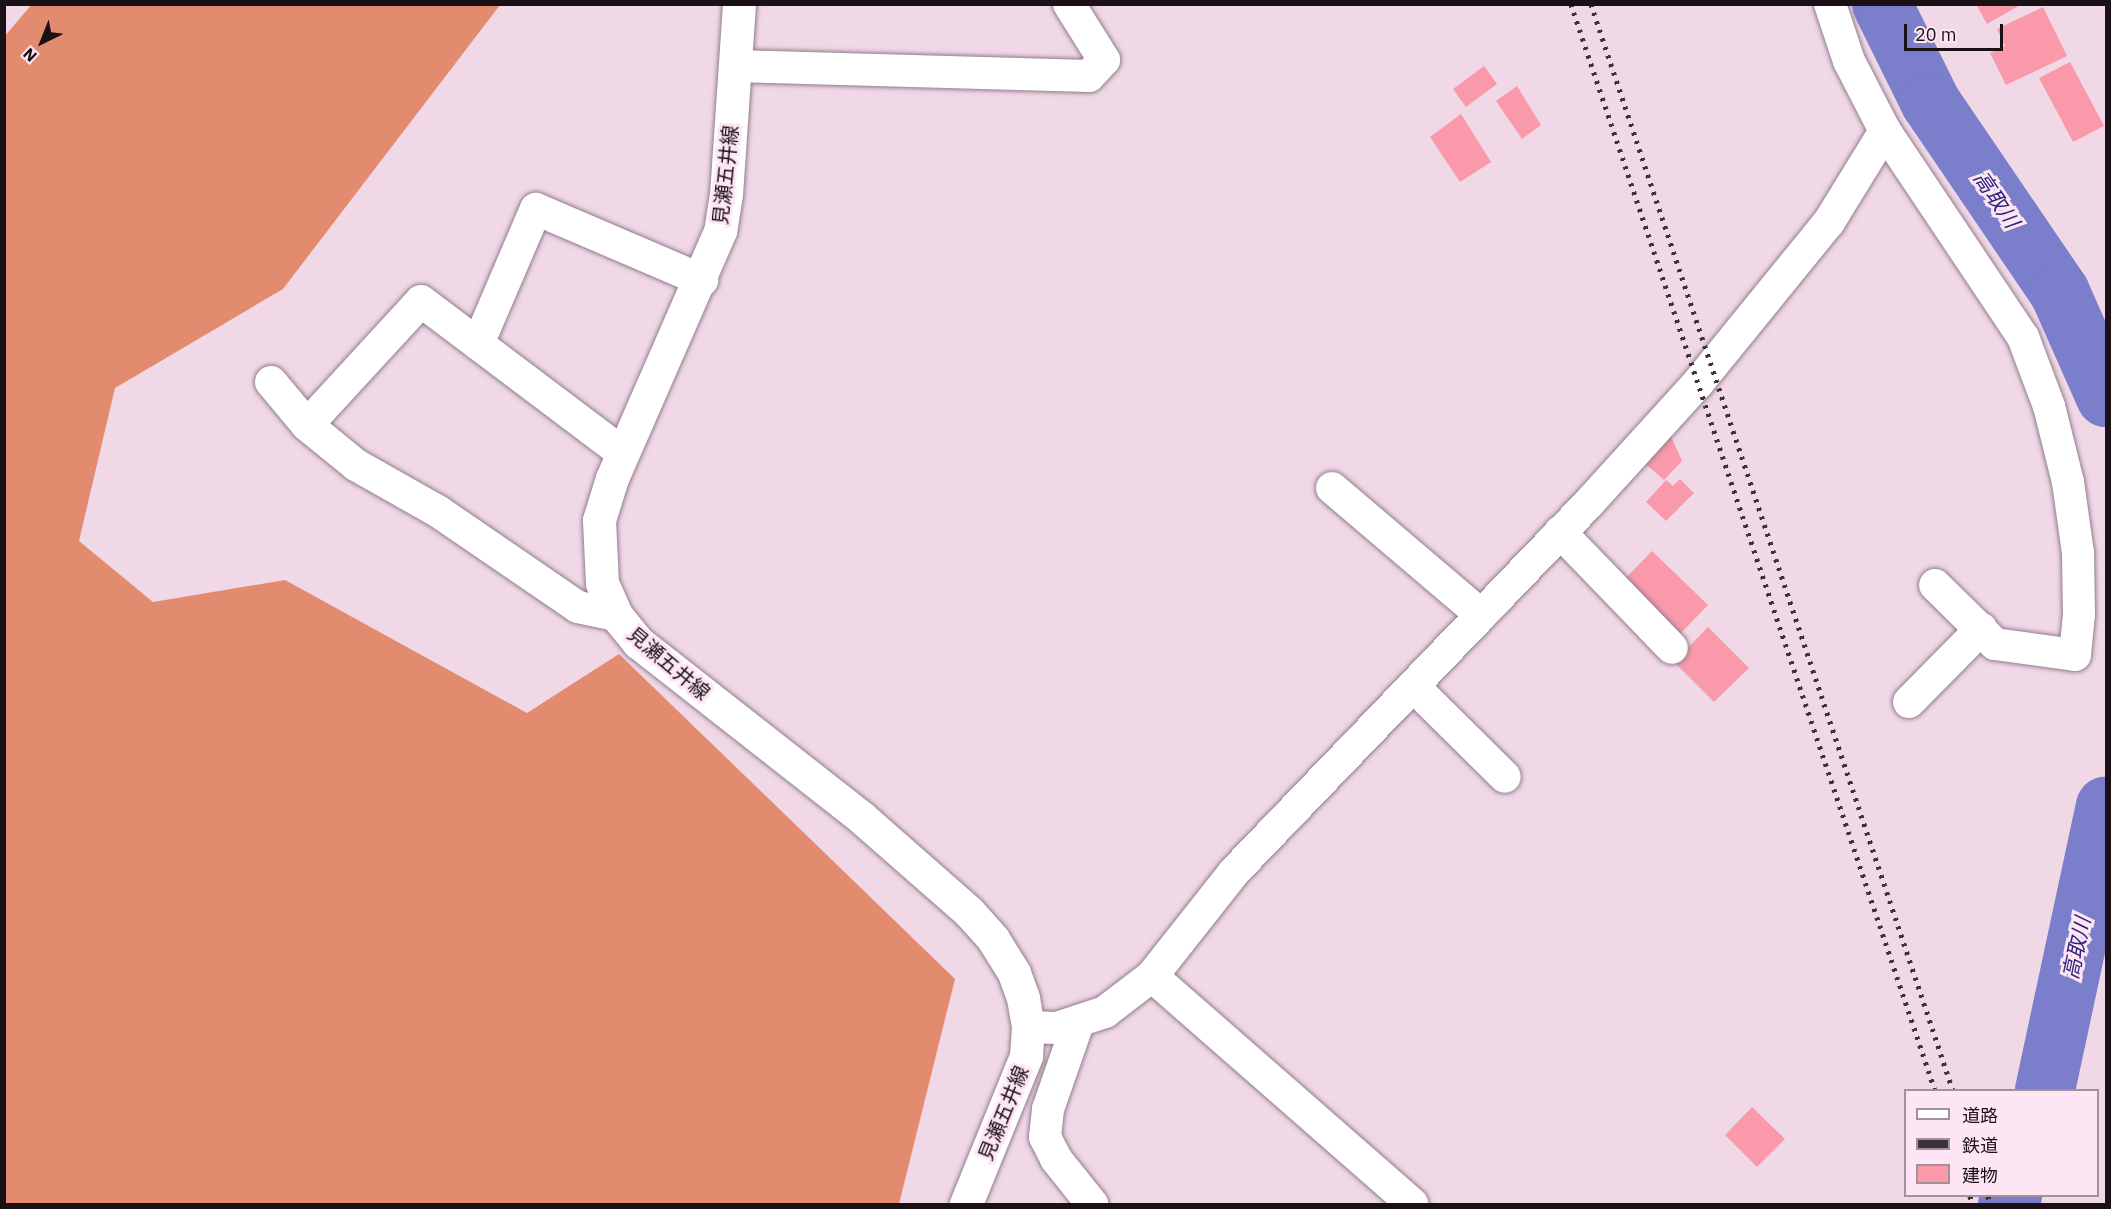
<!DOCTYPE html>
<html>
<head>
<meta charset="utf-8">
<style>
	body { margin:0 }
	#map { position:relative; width:2111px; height:1209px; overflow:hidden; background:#f0d8e7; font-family:"IBM Plex Sans","Noto Sans JP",sans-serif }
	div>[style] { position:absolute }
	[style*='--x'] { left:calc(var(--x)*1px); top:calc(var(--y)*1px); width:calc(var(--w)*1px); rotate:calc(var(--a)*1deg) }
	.forest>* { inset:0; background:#e38b6e }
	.river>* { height:60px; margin:-30px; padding:0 30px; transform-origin:30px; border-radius:30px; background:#7a7ecb }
	.building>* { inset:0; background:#f999a9 }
	.roads { filter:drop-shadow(0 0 2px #927d8b) drop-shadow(0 0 2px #927d8b) }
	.minor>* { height:32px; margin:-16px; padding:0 16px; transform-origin:16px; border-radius:16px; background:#fff }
	.major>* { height:33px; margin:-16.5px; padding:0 16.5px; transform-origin:16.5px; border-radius:16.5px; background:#fff }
	.rail>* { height:4.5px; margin-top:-2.25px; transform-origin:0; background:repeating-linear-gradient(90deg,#3d3239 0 3px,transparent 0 9px) }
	span { translate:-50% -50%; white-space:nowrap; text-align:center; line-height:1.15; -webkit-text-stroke:6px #fde5f4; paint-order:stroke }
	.street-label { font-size:20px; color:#191116 }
	.water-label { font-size:21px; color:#2e237e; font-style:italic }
	.frame { position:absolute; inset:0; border:6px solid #191116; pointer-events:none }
	.legend { position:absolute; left:1904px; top:1089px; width:195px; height:108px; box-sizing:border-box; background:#fde5f4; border:2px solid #a2909b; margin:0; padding:8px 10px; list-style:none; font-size:18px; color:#191116 }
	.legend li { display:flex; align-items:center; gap:12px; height:30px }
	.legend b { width:30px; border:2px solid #a2909b }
	.north { position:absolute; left:12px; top:12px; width:60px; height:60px; -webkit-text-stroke:4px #fde5f4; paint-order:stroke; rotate:223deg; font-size:16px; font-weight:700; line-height:24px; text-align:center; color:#191116 }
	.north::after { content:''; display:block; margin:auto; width:21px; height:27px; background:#191116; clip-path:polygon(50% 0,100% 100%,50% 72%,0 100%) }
	.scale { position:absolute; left:1904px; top:24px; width:99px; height:27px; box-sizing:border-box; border:3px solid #191116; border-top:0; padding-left:8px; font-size:18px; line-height:21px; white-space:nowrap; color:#191116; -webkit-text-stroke:4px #fde5f4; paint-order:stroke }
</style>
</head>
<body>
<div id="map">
	<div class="forest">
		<i style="clip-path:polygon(32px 4px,500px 5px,283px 289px,115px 388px,79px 541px,153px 602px,285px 580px,527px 713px,619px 654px,955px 979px,899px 1204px,5px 1204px,4px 37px)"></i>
	</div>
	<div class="river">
		<i style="--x:1882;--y:4;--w:110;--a:63.7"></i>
		<i style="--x:1931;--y:103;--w:230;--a:55.8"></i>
		<i style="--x:2060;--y:293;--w:114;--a:66.1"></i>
		<i style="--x:2045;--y:1090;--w:290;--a:-77.9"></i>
		<i style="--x:2008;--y:1204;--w:9;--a:-63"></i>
	</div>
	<div class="building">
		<i style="clip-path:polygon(1976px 4px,2022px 4px,1987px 24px)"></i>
		<i style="clip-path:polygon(2043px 7px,2067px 56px,2006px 85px,1990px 53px,2005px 46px,1997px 29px)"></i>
		<i style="clip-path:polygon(2070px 62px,2104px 126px,2073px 142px,2039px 78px)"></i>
		<i style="clip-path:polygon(1484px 66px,1497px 84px,1466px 107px,1453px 89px)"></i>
		<i style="clip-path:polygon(1517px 86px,1541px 125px,1522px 139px,1496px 101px)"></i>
		<i style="clip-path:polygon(1461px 114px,1491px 162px,1460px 182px,1430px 137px)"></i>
		<i style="clip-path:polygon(1669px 432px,1682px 461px,1664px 480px,1641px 460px)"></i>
		<i style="clip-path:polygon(1680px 479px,1694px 493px,1666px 521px,1646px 502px,1666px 480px,1673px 486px)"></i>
		<i style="clip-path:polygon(1652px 551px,1708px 605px,1677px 637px,1621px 583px)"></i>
		<i style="clip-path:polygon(1708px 627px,1749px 668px,1714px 702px,1674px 662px)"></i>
		<i style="clip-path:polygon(1752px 1107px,1785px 1139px,1757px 1167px,1725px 1135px)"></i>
	</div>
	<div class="roads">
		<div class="minor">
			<i style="--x:1830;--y:4;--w:60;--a:71.6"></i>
			<i style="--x:1849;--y:61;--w:79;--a:62.8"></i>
			<i style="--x:1885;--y:131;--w:248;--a:56.2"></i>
			<i style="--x:2023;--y:337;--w:74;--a:69.4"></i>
			<i style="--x:2049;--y:406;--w:78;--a:76"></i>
			<i style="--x:2068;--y:482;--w:72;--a:82"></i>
			<i style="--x:2078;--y:553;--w:61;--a:89.1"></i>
			<i style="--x:2079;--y:614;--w:41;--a:95.6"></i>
			<i style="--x:2075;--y:655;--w:81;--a:-172.2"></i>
			<i style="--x:1995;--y:644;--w:84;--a:-135.5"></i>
			<i style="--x:735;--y:66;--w:354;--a:1.6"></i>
			<i style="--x:1089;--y:76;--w:22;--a:-47"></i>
			<i style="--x:1104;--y:60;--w:66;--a:-122"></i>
			<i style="--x:478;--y:344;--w:147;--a:-66.8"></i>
			<i style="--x:536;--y:209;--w:181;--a:23.2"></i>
			<i style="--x:271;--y:382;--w:56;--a:50.1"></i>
			<i style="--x:307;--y:425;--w:63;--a:39.2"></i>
			<i style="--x:356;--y:465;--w:95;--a:29.5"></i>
			<i style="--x:439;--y:512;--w:168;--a:34.4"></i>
			<i style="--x:578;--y:607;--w:39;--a:12"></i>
			<i style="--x:307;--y:425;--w:168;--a:-47.4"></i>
			<i style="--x:421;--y:301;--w:253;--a:37"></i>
			<i style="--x:1332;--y:488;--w:196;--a:40.4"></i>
			<i style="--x:1560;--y:532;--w:161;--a:46"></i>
			<i style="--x:1413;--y:686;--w:129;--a:44.7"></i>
			<i style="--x:1909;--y:702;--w:103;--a:-45.4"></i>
			<i style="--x:1152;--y:976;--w:346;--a:41.2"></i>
			<i style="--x:1078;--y:1023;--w:91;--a:109.2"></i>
			<i style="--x:1048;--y:1109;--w:28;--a:96"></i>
			<i style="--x:1045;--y:1137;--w:25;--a:63"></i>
			<i style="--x:1056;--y:1159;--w:58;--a:51.3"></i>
			<i style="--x:1028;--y:1027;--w:29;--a:2"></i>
			<i style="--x:1057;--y:1028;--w:51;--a:-18.4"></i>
			<i style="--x:1105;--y:1012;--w:59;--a:-37.5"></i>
			<i style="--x:1152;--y:976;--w:132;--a:-51.7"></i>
			<i style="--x:1234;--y:872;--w:512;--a:-46.11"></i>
			<i style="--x:1589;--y:503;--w:162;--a:-47.8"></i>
			<i style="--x:1698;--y:383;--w:208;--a:-50.9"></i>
			<i style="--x:1829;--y:222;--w:107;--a:-58.4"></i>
		</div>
		<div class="major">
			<i style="--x:739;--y:4;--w:190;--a:93.9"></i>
			<i style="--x:726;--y:194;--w:37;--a:99"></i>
			<i style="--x:720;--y:231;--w:270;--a:113.6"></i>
			<i style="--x:612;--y:478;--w:44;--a:107.2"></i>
			<i style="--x:599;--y:520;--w:63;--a:87.3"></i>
			<i style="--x:602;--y:583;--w:35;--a:66"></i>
			<i style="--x:616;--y:615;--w:36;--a:51"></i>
			<i style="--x:639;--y:643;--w:283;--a:38.1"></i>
			<i style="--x:862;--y:818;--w:142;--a:41.3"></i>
			<i style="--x:969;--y:912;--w:36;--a:48"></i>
			<i style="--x:993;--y:939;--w:40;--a:58"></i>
			<i style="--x:1014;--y:973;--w:27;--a:70"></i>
			<i style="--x:1023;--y:998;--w:29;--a:80"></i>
			<i style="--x:1028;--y:1027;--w:29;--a:94"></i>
			<i style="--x:1026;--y:1056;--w:160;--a:112.1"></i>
		</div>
	</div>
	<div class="rail">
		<i style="--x:1571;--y:4;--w:1145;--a:71.47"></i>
		<i style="--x:1591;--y:4;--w:1145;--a:71.57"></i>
		<i style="--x:1970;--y:1196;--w:9;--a:69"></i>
		<i style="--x:1988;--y:1196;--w:9;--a:69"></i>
	</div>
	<div class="street-label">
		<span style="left:725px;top:175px;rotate:-84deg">見瀬五井線</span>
		<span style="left:669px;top:663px;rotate:40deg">見瀬五井線</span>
		<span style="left:1003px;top:1113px;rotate:-68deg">見瀬五井線</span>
	</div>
	<div class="water-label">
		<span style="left:1997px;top:199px;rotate:56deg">高取川</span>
		<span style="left:2076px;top:948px;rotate:-78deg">高取川</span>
	</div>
	<div class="frame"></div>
	<ul class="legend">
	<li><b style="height:8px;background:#fff"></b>道路</li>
	<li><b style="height:8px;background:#3d3239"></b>鉄道</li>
	<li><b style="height:16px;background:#f999a9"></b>建物</li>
	</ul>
	<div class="north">N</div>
	<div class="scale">20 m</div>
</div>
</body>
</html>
